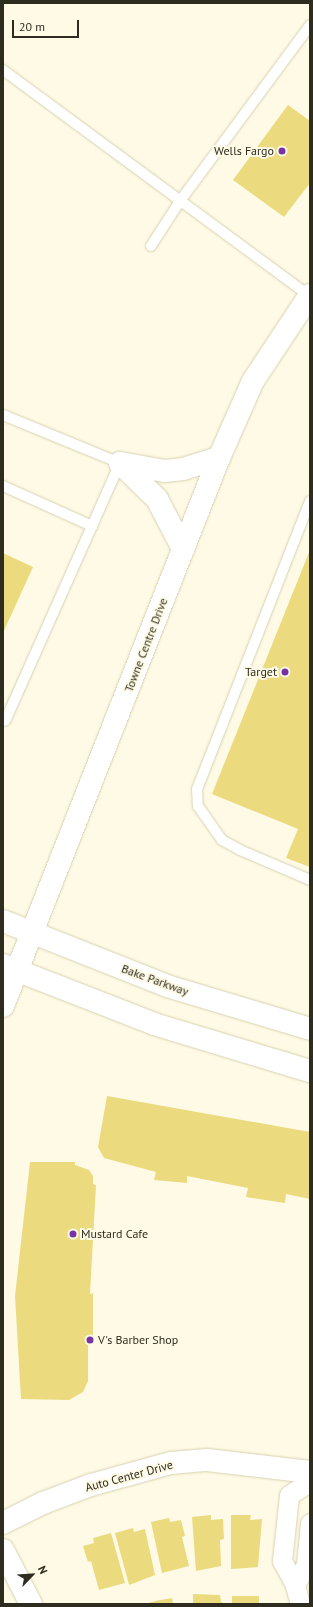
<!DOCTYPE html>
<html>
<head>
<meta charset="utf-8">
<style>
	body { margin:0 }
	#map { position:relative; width:313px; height:1607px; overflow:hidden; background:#fefae5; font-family:"PT Sans",sans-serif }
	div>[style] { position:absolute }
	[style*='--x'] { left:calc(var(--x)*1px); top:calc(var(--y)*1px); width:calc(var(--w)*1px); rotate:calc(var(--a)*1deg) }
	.building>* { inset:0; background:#ecda7f }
	.roads { filter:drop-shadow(0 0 1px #d7d1b0) drop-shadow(0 0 1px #d7d1b0) }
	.lane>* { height:10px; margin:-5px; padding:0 5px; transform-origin:5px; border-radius:5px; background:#fff }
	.street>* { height:19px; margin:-9.5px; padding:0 9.5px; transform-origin:9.5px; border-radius:9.5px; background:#fff }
	.secondary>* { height:22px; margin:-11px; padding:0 11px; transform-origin:11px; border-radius:11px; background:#fff }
	.dots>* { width:11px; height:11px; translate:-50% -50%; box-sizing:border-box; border:2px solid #fefae5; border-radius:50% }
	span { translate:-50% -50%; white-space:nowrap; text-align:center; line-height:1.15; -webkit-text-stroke:4px #fefae5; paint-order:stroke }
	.poi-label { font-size:12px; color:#2e2c1f }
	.right { translate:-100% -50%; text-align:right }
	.left { translate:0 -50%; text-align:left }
	.street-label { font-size:12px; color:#2e2c1f }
	.frame { position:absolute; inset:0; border:4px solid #2e2c1f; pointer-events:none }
	.north { position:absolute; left:12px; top:1555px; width:40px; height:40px; -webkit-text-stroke:3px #fefae5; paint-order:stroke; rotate:65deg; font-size:11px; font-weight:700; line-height:16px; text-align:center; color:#2e2c1f }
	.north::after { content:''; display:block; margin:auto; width:14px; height:18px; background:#2e2c1f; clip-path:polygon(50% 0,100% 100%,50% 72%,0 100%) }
	.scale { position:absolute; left:12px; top:20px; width:67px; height:18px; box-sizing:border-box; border:2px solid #2e2c1f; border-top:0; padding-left:5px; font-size:12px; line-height:14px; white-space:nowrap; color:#2e2c1f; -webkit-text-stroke:3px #fefae5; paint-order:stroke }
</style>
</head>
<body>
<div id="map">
	<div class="building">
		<i style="clip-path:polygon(288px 105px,310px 121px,310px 183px,284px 217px,233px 180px)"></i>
		<i style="clip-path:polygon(310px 550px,310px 867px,286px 858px,298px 829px,212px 794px)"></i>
		<i style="clip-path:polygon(3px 553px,33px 567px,3px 633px)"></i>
		<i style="clip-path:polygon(107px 1096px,310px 1132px,310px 1199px,286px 1194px,285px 1203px,246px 1197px,248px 1188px,187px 1176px,187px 1183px,154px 1180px,156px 1172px,104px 1158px,98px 1147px)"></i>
		<i style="clip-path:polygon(30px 1162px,75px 1162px,75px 1165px,89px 1170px,93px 1176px,93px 1184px,96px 1185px,90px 1294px,93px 1293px,93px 1337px,88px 1338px,88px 1381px,83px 1392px,69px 1400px,21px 1399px,15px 1296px)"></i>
		<i style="clip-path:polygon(211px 1515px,211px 1520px,223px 1519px,224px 1539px,220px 1540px,221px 1566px,196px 1571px,192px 1517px)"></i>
		<i style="clip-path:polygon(231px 1515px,251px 1515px,250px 1520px,262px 1519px,258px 1567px,231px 1569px)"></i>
		<i style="clip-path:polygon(169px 1518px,170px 1522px,181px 1520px,185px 1536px,182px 1537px,189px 1566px,162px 1573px,151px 1522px)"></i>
		<i style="clip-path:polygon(133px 1528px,134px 1532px,145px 1529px,155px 1575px,129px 1585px,115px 1533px)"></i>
		<i style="clip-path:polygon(111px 1533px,125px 1583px,99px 1590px,91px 1561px,88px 1562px,83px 1546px,94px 1543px,93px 1538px)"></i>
		<i style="clip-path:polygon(193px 1594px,220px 1595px,221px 1602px,225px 1604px,193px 1604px)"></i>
		<i style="clip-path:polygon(232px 1596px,259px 1596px,259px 1604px,232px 1604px)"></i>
		<i style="clip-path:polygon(172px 1598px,173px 1604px,144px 1604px,160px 1600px)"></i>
	</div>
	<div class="roads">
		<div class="lane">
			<i style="--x:3;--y:70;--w:381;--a:36.4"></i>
			<i style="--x:151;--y:246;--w:54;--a:-57.2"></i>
			<i style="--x:180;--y:201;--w:219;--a:-53.5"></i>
			<i style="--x:3;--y:415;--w:126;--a:22.3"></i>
			<i style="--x:120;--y:463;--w:282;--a:114"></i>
			<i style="--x:3;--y:486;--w:98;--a:24.2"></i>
			<i style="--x:310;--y:501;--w:309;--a:111.4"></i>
			<i style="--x:197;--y:789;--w:17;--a:87"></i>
			<i style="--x:198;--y:806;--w:42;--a:54.8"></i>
			<i style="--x:222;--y:840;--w:21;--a:29"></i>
			<i style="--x:240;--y:850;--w:76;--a:23.2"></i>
		</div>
		<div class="street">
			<i style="--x:295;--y:1585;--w:24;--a:-62"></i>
			<i style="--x:306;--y:1564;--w:41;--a:-84.4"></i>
			<i style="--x:300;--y:1604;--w:20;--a:-105"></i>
			<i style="--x:295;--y:1585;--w:27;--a:-118"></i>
			<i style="--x:282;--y:1561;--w:66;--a:-83.9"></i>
			<i style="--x:289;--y:1495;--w:17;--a:-33"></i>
		</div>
		<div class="secondary">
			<i style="--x:120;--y:463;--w:52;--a:44.2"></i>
			<i style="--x:157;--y:499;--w:56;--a:62.5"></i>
			<i style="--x:120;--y:463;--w:46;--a:10.1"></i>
			<i style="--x:165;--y:471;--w:18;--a:-6"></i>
			<i style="--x:183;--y:469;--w:38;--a:-17"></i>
			<i style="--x:3;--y:921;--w:176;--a:21.6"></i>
			<i style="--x:167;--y:986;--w:149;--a:16.7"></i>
			<i style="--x:3;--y:965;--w:162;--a:21.3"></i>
			<i style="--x:154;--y:1024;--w:163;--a:16.8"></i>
			<i style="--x:3;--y:1006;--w:589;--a:-68.49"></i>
			<i style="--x:219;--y:458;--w:84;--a:-66.2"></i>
			<i style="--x:253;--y:381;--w:103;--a:-56.5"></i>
			<i style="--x:3;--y:1523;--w:45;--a:-26.6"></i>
			<i style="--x:43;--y:1503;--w:51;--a:-20.6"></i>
			<i style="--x:91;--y:1485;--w:83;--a:-15.4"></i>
			<i style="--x:171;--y:1463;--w:36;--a:-5"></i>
			<i style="--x:207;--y:1460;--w:104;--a:6.6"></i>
			<i style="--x:3;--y:1550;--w:61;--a:62.6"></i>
		</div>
	</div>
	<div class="dots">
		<i style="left:282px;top:151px;background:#7733a6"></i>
		<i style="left:285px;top:672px;background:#7733a6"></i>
		<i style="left:73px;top:1234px;background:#7733a6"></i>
		<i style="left:90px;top:1340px;background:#7733a6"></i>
	</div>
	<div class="poi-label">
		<span class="right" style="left:274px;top:151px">Wells Fargo</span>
		<span class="right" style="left:277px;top:672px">Target</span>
		<span class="left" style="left:81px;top:1234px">Mustard Cafe</span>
		<span class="left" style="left:98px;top:1340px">V's Barber Shop</span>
	</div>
	<div class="street-label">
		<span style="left:146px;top:645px;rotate:-69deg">Towne Centre Drive</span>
		<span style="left:155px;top:980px;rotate:20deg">Bake Parkway</span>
		<span style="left:129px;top:1476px;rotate:-15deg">Auto Center Drive</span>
	</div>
	<div class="frame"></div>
	<div class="north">N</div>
	<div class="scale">20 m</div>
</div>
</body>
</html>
